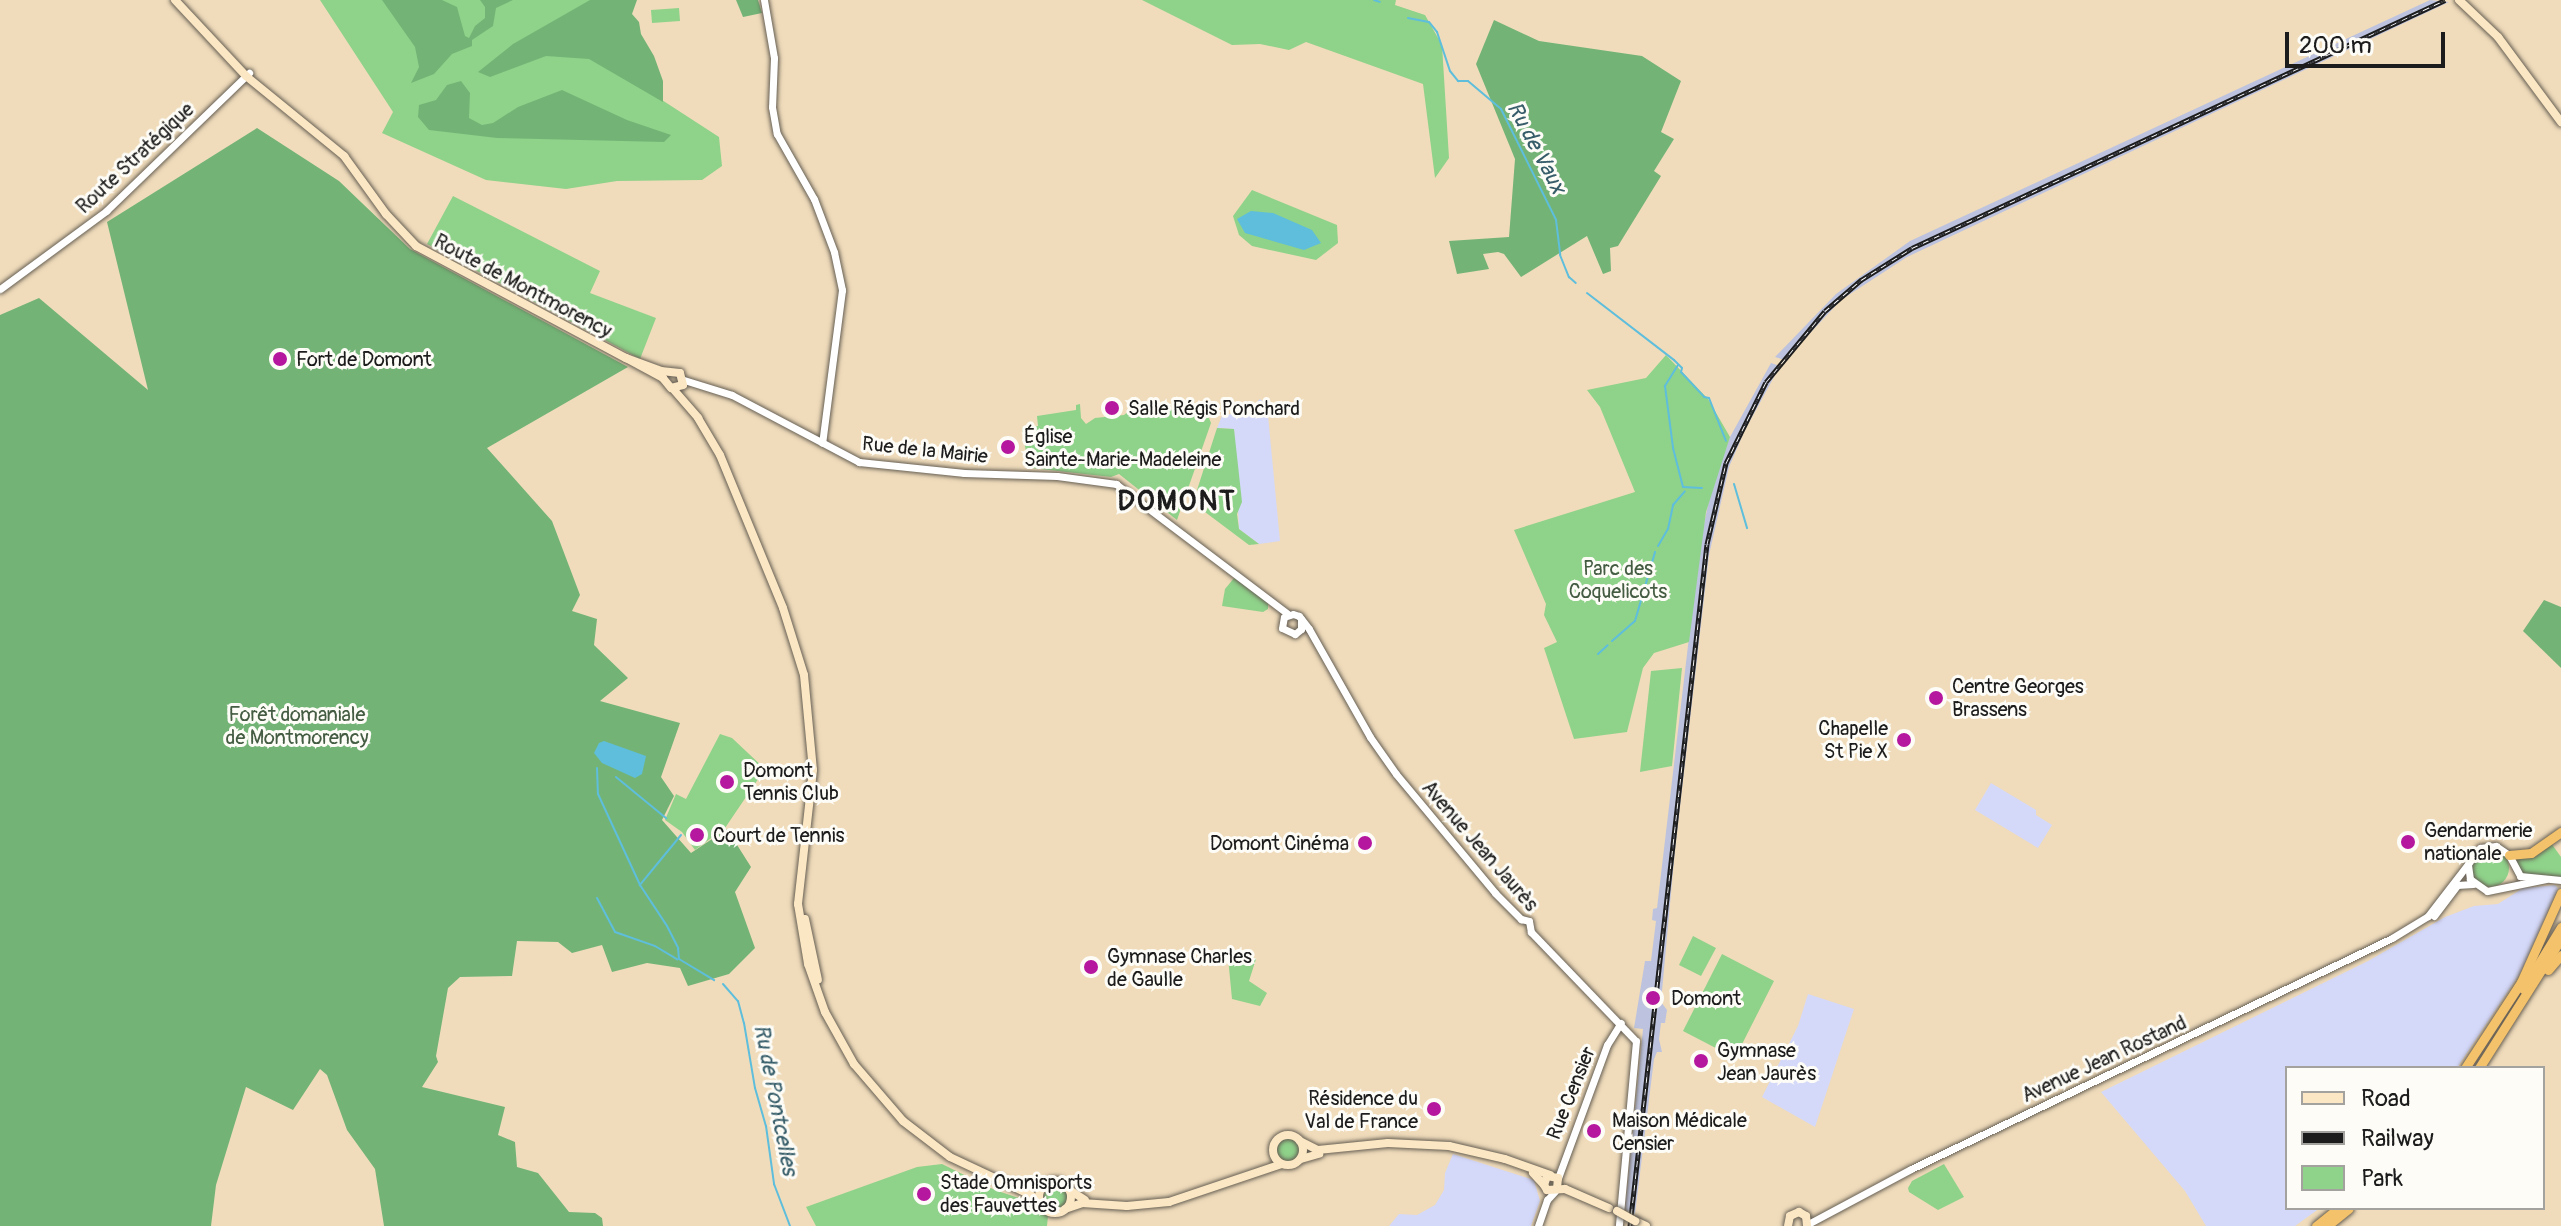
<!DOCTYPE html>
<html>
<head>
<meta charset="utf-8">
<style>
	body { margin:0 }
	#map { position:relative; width:2561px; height:1226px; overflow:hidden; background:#f0dcbb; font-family:Pangolin,sans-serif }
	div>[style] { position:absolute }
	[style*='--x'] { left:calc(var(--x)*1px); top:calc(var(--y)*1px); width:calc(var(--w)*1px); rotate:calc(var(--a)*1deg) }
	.built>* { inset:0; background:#d4d8f9 }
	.industrial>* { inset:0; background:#bdc3de }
	.green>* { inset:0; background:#8fd28a }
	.round { border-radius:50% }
	.forest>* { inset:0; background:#73b476 }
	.water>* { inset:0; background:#5ebedc }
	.stream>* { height:2px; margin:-1px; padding:0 1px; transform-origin:1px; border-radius:1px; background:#5ebedc }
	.roads { filter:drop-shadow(0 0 2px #665f54) drop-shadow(0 0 2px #665f54) }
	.tertiary>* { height:7px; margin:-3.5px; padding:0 3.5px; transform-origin:3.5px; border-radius:3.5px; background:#fff }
	.secondary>* { height:8px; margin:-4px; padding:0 4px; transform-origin:4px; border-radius:4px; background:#fbe7c3 }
	.secondary>.ring { margin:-4px; padding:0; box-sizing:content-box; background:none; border:8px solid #fbe7c3; border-radius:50% }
	.trunk>* { height:9px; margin:-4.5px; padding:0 4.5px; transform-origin:4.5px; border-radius:4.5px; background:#f4c26a }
	.rail>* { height:5px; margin-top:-2.5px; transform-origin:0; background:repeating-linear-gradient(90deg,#fdfcf7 0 6px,#1c1c1c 0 12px); box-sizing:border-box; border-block:2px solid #1c1c1c }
	.bridges { filter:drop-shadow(0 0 2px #665f54) drop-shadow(0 0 2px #665f54) }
	.secondary-bridge>* { height:8px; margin:-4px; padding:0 4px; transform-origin:4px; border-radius:4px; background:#fbe7c3 }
	.dots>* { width:22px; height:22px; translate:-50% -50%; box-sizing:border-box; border:4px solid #fdfcf7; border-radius:50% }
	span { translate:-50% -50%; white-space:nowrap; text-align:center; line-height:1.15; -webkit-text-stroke:6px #fdfcf7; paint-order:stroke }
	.street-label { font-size:20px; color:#1c1c1c }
	.poi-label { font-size:20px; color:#1c1c1c }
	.left { translate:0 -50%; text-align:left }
	.right { translate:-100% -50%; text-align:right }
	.park-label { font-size:20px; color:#445c42 }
	.water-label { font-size:22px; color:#365d69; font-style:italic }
	.district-label { font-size:28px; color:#1c1c1c; font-weight:700; letter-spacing:2px }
	.legend { position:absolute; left:2285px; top:1066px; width:260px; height:144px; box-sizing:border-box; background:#fdfcf7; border:2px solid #a3a29f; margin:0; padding:10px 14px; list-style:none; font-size:24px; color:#1c1c1c }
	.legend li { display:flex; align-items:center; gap:16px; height:40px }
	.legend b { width:40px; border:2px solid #a3a29f }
	.scale { position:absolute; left:2285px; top:32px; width:160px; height:36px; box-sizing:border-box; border:4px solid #1c1c1c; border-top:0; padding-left:10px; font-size:24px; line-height:28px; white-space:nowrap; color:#1c1c1c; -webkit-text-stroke:6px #fdfcf7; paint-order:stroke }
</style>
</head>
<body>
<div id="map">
	<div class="built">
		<i style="clip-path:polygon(1260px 399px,1267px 405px,1280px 541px,1259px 544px,1239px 529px,1234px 429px,1217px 428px,1222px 416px,1248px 410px)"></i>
		<i style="clip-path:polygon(1991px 783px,2036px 810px,2036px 815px,2052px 825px,2038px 848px,1975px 810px)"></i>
		<i style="clip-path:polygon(2555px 885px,2558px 888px,2521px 972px,2457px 1068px,2287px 1068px,2287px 1208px,2320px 1208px,2295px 1226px,2206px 1226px,2185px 1191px,2101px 1092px,2368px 961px,2445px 917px,2474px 906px,2498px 904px,2523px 888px)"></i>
		<i style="clip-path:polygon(1808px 994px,1854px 1009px,1815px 1127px,1762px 1097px,1798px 1026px)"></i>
		<i style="clip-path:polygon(1453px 1154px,1534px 1180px,1540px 1201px,1531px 1226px,1389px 1226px,1399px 1214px,1417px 1215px,1435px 1205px,1444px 1190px,1445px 1173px)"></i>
	</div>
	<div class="industrial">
		<i style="clip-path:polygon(2430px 0,2449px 2px,1907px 257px,1841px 300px,1785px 360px,1775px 357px,1836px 294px,1910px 241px)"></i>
		<i style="clip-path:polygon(1771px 363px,1780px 366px,1745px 430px,1729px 467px,1709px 555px,1675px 850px,1661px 1002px,1667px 1010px,1665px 1023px,1661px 1023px,1659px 1039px,1662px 1052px,1657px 1052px,1654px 1059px,1635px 1214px,1625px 1210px,1643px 1029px,1634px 1028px,1645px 961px,1651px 961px,1656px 921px,1652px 920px,1653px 909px,1657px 908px,1700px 544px,1711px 490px,1730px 437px)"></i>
	</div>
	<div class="green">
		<i style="clip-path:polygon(320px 0,614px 0,608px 65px,719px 137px,722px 166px,702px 180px,617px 181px,566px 189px,486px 180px,382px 133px,393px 112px)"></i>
		<i style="clip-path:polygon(1142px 0,1396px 0,1395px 5px,1425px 15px,1442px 45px,1449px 158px,1435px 178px,1423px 84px,1306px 42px,1289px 50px,1260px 44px,1232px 45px)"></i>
		<i style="clip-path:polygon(679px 8px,680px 21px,652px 23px,651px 10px)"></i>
		<i style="clip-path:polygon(1252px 190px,1337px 225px,1338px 243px,1316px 260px,1252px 246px,1239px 235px,1233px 216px)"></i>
		<i style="clip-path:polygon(453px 196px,600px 271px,590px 293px,656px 318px,640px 359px,427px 244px)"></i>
		<i style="clip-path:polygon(1666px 355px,1708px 399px,1730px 437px,1706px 512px,1689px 642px,1654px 653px,1643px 668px,1627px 732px,1574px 739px,1544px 648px,1557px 642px,1544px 615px,1546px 604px,1514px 530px,1635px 492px,1600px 407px,1587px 390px,1646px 378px)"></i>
		<i style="clip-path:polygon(1128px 400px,1209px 418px,1211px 423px,1177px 520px,1119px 474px,1111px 477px,1031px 468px,1027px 458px,1022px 428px,1038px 426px,1037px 416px,1076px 410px,1076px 405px,1080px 404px,1081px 418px,1086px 424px,1095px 418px,1124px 415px,1129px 411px)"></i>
		<i style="clip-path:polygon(1217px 428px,1234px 429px,1242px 502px,1237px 514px,1239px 529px,1259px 544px,1249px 545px,1205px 512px,1212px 502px,1197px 490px)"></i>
		<i style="clip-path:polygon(1234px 578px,1268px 603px,1268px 609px,1263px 612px,1222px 606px,1225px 589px)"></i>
		<i style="clip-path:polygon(1682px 668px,1672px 766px,1640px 772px,1651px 671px)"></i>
		<i style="clip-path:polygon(720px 734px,732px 738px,765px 769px,725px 828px,695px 850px,682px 832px,665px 820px,676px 794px,686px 799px)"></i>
		<i style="clip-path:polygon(2551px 843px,2561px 857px,2561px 877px,2526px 877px,2518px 871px,2515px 859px)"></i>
		<i class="round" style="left:2471px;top:849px;width:38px;height:38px"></i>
		<i style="clip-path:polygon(1693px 936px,1716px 948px,1701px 976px,1679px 965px)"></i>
		<i style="clip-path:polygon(1227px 947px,1256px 959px,1249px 981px,1267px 993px,1260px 1006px,1232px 999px)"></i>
		<i style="clip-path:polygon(1722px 954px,1774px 981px,1735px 1058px,1683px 1031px)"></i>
		<i class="round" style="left:1276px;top:1138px;width:24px;height:24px"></i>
		<i style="clip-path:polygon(942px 1164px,995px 1190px,1037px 1204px,1048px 1216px,1047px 1226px,816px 1226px,806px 1207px,917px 1167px)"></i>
		<i style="clip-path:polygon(1944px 1164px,1964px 1197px,1938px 1210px,1909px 1192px,1908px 1188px,1912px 1181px)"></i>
		<i class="round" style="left:1044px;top:1185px;width:24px;height:24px"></i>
	</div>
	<div class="forest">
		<i style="clip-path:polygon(382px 0,442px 0,457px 7px,465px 36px,469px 38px,475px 26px,485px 18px,485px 7px,480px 0,513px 0,496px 8px,493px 26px,472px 40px,472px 46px,452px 54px,434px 74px,411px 83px,419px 67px,415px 47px)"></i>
		<i style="clip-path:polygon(590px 0,637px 0,632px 14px,639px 22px,641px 34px,654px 56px,663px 81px,663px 102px,589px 59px,546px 56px,490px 77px,478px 72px,513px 44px)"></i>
		<i style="clip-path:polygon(736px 0,758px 0,762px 13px,743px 17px)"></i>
		<i style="clip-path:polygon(1494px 20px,1539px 41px,1642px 56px,1681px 81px,1661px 132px,1674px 139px,1654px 171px,1661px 176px,1618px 246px,1610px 248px,1611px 271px,1603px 274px,1587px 236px,1521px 277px,1504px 254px,1498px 252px,1483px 254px,1489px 269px,1457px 274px,1449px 241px,1509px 237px,1515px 159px,1476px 64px)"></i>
		<i style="clip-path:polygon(461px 81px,470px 93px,469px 118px,482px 125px,493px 123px,518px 107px,562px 90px,627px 120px,671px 135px,664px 142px,497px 138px,429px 130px,418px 117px,419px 105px,436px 100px,447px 85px)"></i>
		<i style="clip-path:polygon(257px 128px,339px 181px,410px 249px,628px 367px,487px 448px,552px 521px,580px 595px,572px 611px,597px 619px,594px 645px,628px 678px,600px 701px,680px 723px,661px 777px,674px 796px,662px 820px,691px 853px,727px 829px,751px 867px,735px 892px,755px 948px,729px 974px,688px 986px,680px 968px,647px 963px,612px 972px,602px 945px,572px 953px,558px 942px,517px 941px,512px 976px,460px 977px,448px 988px,436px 1056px,438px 1062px,422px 1087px,505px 1107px,498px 1135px,515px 1142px,517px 1167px,538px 1173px,569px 1212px,595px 1213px,602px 1218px,603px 1226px,384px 1226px,375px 1169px,347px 1130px,327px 1075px,320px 1069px,293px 1110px,246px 1087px,216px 1185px,211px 1226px,0 1226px,0 315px,39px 298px,148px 390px,107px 222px)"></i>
		<i style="clip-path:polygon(2544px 600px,2561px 607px,2561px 668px,2523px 631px)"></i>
	</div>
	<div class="water">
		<i style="clip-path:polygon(1251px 211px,1273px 213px,1312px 230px,1321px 243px,1304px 250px,1245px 233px,1237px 219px)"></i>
		<i style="clip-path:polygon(604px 741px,646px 756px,642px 774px,635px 778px,602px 763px,594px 753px,599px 743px)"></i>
	</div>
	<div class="stream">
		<i style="--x:1374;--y:0;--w:6;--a:18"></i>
		<i style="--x:1408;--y:18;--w:21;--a:11"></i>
		<i style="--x:1429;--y:22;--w:13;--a:51"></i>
		<i style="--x:1437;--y:32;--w:41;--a:71.6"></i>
		<i style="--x:1450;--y:71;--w:13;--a:51"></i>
		<i style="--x:1458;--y:81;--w:10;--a:0"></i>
		<i style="--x:1468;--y:81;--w:43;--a:40.3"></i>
		<i style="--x:1501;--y:109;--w:124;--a:63.6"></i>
		<i style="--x:1556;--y:220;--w:35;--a:83"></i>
		<i style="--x:1560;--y:255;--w:24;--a:68"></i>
		<i style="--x:1569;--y:277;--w:9;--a:41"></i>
		<i style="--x:1587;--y:293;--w:110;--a:37.6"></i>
		<i style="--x:1674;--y:360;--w:11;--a:45"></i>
		<i style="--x:1682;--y:368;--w:4;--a:104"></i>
		<i style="--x:1681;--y:372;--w:34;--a:47"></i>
		<i style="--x:1704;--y:397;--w:5;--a:11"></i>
		<i style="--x:1709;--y:398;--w:46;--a:68.4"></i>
		<i style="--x:1678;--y:365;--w:25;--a:122"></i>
		<i style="--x:1665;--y:386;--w:63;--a:82.6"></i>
		<i style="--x:1673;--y:448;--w:40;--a:75.6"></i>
		<i style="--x:1683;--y:487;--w:19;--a:3"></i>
		<i style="--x:1734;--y:484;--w:46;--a:73.5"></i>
		<i style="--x:1658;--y:546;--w:20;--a:-60"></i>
		<i style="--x:1668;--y:529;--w:25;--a:-78"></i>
		<i style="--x:1673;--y:505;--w:18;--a:-49"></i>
		<i style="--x:1612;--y:641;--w:30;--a:-41"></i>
		<i style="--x:1635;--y:621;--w:72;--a:-73.8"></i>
		<i style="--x:1598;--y:654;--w:13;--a:-42"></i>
		<i style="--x:597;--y:768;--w:26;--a:88"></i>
		<i style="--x:598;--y:794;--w:100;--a:65.2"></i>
		<i style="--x:616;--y:777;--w:65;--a:39.4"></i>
		<i style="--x:681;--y:835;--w:65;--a:129.4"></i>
		<i style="--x:640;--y:885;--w:49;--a:56.6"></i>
		<i style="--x:667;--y:926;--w:25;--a:63"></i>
		<i style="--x:678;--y:948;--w:11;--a:85"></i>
		<i style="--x:679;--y:959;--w:41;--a:31"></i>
		<i style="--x:597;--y:898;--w:38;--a:62"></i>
		<i style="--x:615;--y:932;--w:42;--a:19.3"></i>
		<i style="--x:655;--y:946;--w:26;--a:31"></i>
		<i style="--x:723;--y:984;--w:23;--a:49"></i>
		<i style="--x:738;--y:1001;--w:23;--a:75"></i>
		<i style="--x:744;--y:1023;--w:66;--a:80.4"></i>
		<i style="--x:755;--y:1088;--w:40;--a:74"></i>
		<i style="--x:766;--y:1126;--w:59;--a:82.1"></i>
		<i style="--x:774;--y:1184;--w:45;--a:69.1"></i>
	</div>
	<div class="roads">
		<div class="tertiary">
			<i style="--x:764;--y:0;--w:59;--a:80.2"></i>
			<i style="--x:774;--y:58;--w:49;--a:92.3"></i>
			<i style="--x:772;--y:107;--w:27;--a:80"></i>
			<i style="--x:777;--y:134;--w:75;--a:60.4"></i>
			<i style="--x:814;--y:199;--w:57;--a:69.3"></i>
			<i style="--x:834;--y:252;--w:39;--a:78"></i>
			<i style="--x:842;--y:290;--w:154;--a:97.4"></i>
			<i style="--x:0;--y:289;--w:132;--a:-36.3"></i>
			<i style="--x:106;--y:211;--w:199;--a:-44"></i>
			<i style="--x:684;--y:380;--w:50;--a:17.4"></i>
			<i style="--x:732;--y:395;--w:144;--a:27.8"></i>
			<i style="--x:859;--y:462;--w:106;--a:6"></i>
			<i style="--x:964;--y:473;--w:93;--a:1.8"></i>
			<i style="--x:1057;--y:476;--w:60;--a:7.7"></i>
			<i style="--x:1116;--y:484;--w:216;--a:37.1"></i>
			<i style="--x:1301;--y:619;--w:10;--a:90"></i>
			<i style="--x:1301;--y:629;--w:8;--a:140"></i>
			<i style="--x:1295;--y:634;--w:14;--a:-155"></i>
			<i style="--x:1282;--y:628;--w:11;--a:-80"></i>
			<i style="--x:1284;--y:617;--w:9;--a:-18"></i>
			<i style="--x:1293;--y:614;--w:6;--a:18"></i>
			<i style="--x:1299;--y:616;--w:16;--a:52"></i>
			<i style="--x:1309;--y:629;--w:124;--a:60.5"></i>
			<i style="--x:1370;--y:737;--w:45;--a:54.9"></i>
			<i style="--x:1396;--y:774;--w:155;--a:50.2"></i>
			<i style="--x:1495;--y:893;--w:37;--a:45"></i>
			<i style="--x:1521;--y:919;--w:8;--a:14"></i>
			<i style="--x:1529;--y:921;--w:11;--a:80"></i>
			<i style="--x:1531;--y:932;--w:151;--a:46.1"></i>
			<i style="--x:1636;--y:1041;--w:186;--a:95.3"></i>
			<i style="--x:2546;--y:879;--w:60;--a:168.5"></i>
			<i style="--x:2487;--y:891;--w:21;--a:-145"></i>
			<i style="--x:2470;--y:879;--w:15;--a:-98"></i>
			<i style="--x:2468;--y:864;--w:20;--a:-53"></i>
			<i style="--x:2480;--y:848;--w:16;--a:-7"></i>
			<i style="--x:2496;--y:846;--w:16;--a:35"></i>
			<i style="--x:2509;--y:855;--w:24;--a:62"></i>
			<i style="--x:2520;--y:876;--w:41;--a:5.6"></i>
			<i style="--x:2434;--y:916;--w:39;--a:-53"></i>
			<i style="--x:2457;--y:885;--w:16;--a:-4"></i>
			<i style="--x:1558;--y:1178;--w:142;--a:-69.8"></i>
			<i style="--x:1607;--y:1045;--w:26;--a:-58"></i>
			<i style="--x:1808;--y:1224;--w:117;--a:-28.1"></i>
			<i style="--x:1911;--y:1169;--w:534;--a:-25.65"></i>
			<i style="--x:2392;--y:938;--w:42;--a:-31.4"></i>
			<i style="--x:2428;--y:916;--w:66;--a:-52.4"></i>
			<i style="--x:1538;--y:1226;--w:28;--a:-71"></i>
			<i style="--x:1547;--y:1200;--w:12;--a:-48"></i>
		</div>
		<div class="secondary">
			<i style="--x:175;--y:0;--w:104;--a:46.9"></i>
			<i style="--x:246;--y:76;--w:127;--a:39.2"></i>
			<i style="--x:344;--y:156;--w:72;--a:54.1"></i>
			<i style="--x:386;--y:214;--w:44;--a:46.8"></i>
			<i style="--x:416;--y:246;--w:238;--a:28.1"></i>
			<i style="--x:626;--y:358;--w:37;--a:20"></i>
			<i style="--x:661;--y:371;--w:19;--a:6"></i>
			<i style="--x:680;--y:373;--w:12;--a:76"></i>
			<i style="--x:683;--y:385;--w:12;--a:166"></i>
			<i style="--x:671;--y:388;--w:13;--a:-129"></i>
			<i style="--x:663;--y:378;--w:42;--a:-151.6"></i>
			<i style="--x:2459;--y:0;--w:54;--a:43.5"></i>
			<i style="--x:2498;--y:37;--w:106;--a:53.5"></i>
			<i style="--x:674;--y:390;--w:37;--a:49"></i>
			<i style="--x:698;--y:418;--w:43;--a:59.3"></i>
			<i style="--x:720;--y:455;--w:165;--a:67.6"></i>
			<i style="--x:783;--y:608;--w:70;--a:72.6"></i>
			<i style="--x:804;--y:675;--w:95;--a:84.6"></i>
			<i style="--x:813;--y:770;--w:135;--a:96.4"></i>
			<i style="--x:798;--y:904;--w:61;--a:80.5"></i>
			<i style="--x:808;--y:964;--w:51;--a:70.5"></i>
			<i style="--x:825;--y:1012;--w:60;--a:60.9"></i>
			<i style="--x:854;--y:1064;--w:75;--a:49.3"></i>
			<i style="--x:903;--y:1121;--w:59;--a:37.5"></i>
			<i style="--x:950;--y:1157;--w:89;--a:25.1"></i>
			<i style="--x:1031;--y:1195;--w:13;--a:42"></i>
			<i style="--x:805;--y:919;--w:62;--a:78"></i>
			<i class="ring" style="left:1273px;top:1135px;width:22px;height:22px"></i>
			<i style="--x:1300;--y:1141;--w:20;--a:27"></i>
			<i style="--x:1318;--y:1150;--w:70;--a:-5.7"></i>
			<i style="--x:1388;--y:1143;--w:61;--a:2.8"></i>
			<i style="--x:1449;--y:1146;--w:57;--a:13.1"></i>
			<i style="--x:1505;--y:1159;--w:48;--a:19.6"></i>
			<i style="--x:1301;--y:1159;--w:19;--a:-16"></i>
			<i style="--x:1533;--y:1173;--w:16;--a:47"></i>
			<i class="ring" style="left:1039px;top:1181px;width:24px;height:24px"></i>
			<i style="--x:1068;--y:1189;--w:20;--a:33"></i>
			<i style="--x:1557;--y:1189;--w:11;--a:-85"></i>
			<i style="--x:1558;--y:1178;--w:11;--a:-170"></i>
			<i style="--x:1547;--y:1176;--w:9;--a:108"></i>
			<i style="--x:1544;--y:1185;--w:6;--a:59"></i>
			<i style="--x:1547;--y:1190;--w:18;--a:-3"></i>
			<i style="--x:1565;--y:1189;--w:48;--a:23.4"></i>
			<i style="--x:1065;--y:1209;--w:18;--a:-19"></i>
			<i style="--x:1082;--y:1203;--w:45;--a:3.8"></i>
			<i style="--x:1127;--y:1206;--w:42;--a:-5.4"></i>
			<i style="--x:1169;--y:1202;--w:119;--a:-18.6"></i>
			<i style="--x:1635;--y:1221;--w:12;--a:24"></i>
			<i style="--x:1788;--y:1226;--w:10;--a:-79"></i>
			<i style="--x:1790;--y:1216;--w:10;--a:-24"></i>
			<i style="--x:1799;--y:1212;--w:8;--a:30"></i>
			<i style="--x:1806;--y:1216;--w:10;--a:84"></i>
		</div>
		<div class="trunk">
			<i style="--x:2509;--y:855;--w:22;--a:-5"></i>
			<i style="--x:2531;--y:853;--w:37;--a:-35"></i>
			<i style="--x:2548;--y:970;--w:20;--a:-49"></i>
			<i style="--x:2523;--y:989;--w:73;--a:-58.5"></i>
			<i style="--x:2465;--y:1068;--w:103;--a:-56.9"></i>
			<i style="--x:2521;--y:982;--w:98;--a:-65.8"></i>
			<i style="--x:2479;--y:1068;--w:153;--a:-57.6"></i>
			<i style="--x:2316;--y:1226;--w:28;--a:-39"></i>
			<i style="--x:2327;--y:1226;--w:28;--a:-39"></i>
		</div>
	</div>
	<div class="rail">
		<i style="--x:1630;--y:1226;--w:686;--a:-83.56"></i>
		<i style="--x:1707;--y:544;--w:83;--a:-76.8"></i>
		<i style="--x:1726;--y:463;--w:90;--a:-63.7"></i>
		<i style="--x:1766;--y:382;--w:92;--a:-50.3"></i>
		<i style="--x:1825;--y:311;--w:48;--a:-40.7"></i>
		<i style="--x:1861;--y:280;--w:60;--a:-32.1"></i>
		<i style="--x:1912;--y:248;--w:588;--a:-24.95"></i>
	</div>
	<div class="bridges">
		<div class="secondary-bridge">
			<i style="--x:1617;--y:1211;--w:21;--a:29"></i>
		</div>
	</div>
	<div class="dots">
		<i style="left:280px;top:359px;background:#b5179e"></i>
		<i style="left:1112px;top:408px;background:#b5179e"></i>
		<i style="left:1008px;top:447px;background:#b5179e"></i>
		<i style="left:1936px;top:698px;background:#b5179e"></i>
		<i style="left:1904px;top:740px;background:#b5179e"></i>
		<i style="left:727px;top:782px;background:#b5179e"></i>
		<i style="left:697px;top:835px;background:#b5179e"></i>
		<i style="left:2408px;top:842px;background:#b5179e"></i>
		<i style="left:1365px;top:843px;background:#b5179e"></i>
		<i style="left:1091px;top:967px;background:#b5179e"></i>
		<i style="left:1653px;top:998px;background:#b5179e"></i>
		<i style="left:1701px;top:1061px;background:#b5179e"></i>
		<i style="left:1434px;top:1109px;background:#b5179e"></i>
		<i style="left:1594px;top:1131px;background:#b5179e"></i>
		<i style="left:924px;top:1194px;background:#b5179e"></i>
	</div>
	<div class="street-label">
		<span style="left:135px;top:158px;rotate:-43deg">Route Stratégique</span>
		<span style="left:523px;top:286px;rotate:28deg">Route de Montmorency</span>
		<span style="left:925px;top:450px;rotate:6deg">Rue de la Mairie</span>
		<span style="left:1480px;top:846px;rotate:49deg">Avenue Jean Jaurès</span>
		<span style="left:2104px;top:1059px;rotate:-25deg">Avenue Jean Rostand</span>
		<span style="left:1571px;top:1093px;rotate:-68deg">Rue Censier</span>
	</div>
	<div class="poi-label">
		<span class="left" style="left:296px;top:359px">Fort de Domont</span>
		<span class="left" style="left:1128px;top:408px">Salle Régis Ponchard</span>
		<span class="left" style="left:1024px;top:448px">Église<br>Sainte-Marie-Madeleine</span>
		<span class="left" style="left:1952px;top:698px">Centre Georges<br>Brassens</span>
		<span class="right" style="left:1888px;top:740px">Chapelle<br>St Pie X</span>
		<span class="left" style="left:743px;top:782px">Domont<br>Tennis Club</span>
		<span class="left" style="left:2424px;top:842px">Gendarmerie<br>nationale</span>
		<span class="left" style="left:713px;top:835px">Court de Tennis</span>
		<span class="right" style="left:1349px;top:843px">Domont Cinéma</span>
		<span class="left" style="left:1107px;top:968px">Gymnase Charles<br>de Gaulle</span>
		<span class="left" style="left:1671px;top:998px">Domont</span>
		<span class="left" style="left:1717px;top:1062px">Gymnase<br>Jean Jaurès</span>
		<span class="right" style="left:1418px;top:1110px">Résidence du<br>Val de France</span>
		<span class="left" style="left:1612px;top:1132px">Maison Médicale<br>Censier</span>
		<span class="left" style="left:940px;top:1194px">Stade Omnisports<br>des Fauvettes</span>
	</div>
	<div class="park-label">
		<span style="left:1618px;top:580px">Parc des<br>Coquelicots</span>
		<span style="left:297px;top:726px">Forêt domaniale<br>de Montmorency</span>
	</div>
	<div class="water-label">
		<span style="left:1536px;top:148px;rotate:62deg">Ru de Vaux</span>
		<span style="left:775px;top:1100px;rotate:79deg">Ru de Pontcelles</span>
	</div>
	<div class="district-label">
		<span style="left:1177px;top:502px">DOMONT</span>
	</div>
	<ul class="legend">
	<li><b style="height:10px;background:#fbe7c3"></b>Road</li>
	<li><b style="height:10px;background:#1c1c1c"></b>Railway</li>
	<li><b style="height:22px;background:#8fd28a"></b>Park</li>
	</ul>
	<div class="scale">200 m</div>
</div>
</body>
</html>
